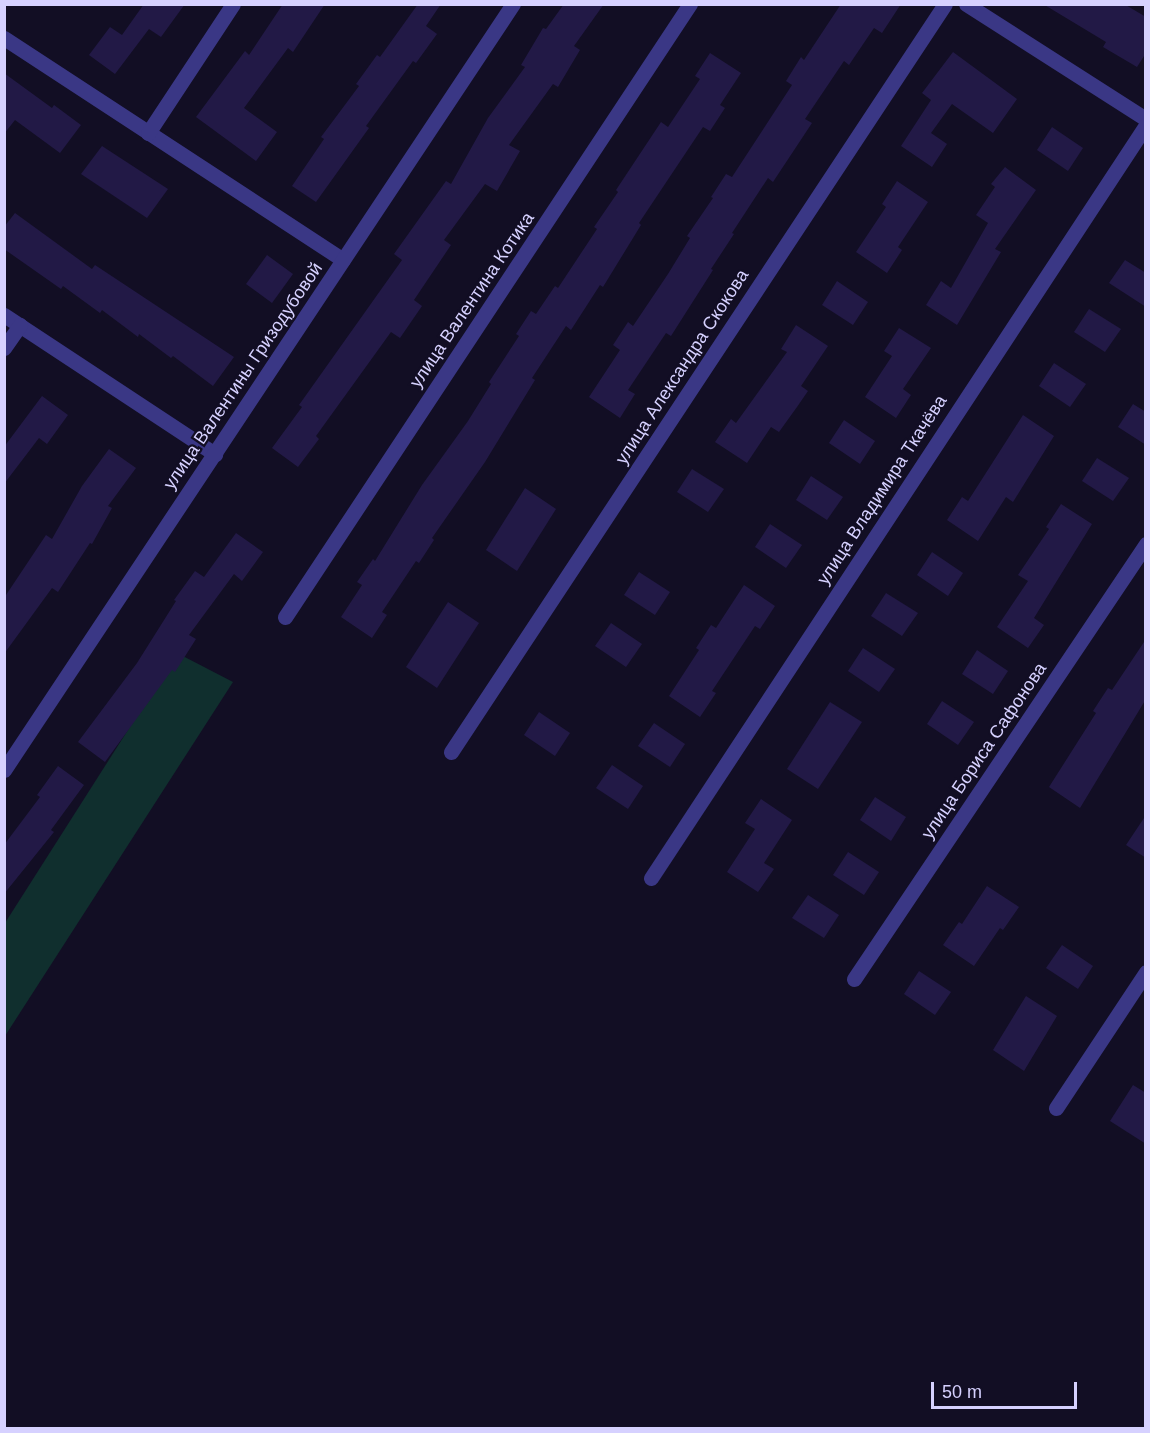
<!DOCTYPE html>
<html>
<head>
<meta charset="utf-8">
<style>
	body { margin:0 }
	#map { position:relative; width:1150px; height:1433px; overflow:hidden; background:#120e24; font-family:Helvetica,sans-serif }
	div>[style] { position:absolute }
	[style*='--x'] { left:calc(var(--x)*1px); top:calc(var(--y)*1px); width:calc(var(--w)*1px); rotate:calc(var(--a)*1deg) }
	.green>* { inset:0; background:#102f2e }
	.building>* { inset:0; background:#221946 }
	.minor>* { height:15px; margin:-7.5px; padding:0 7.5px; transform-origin:7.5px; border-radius:7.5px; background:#3a3785 }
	span { translate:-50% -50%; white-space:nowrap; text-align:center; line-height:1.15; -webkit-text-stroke:4.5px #120e24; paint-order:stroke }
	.street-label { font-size:18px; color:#d6d1ff }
	.frame { position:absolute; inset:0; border:6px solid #d6d1ff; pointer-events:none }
	.scale { position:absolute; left:931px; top:1382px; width:146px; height:27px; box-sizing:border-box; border:3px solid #d6d1ff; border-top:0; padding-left:8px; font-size:18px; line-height:21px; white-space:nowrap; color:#d6d1ff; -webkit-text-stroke:4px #120e24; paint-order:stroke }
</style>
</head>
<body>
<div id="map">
	<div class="green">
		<i style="clip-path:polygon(177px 653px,233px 682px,5px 1036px,5px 923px)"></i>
	</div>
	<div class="building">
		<i style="clip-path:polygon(144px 4px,185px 4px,161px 37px,149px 29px,115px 74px,89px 55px,110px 27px,122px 35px)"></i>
		<i style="clip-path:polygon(283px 4px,325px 4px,293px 52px,288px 48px,244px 108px,277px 132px,256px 161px,196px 117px,245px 51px,249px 55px)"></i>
		<i style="clip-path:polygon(418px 4px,441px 4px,426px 26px,437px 34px,416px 63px,413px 61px,366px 126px,369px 128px,316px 202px,292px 186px,324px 139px,321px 137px,359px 86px,356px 84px,377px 55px,380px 57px)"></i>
		<i style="clip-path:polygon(564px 4px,604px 4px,574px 46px,580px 50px,558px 87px,553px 84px,509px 145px,520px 151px,497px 191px,485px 184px,444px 240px,451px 245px,414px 300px,422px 306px,400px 338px,391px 332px,316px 436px,319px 439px,298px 467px,272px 448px,302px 407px,299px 405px,402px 260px,394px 254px,446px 181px,451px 184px,488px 118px,525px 67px,521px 65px,543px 28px,546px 29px)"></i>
		<i style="clip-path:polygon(841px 4px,901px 4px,882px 33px,874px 28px,849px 65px,844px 61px,805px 119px,812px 123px,773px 182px,768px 178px,732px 233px,734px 234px,711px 269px,713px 270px,671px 336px,666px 333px,628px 390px,635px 394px,620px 418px,589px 397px,620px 350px,613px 345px,628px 322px,633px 326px,668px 274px,690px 238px,687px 236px,713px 198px,711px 197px,726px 174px,732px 177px,792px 85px,786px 81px,801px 57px,804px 60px)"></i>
		<i style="clip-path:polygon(1043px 4px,1124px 4px,1146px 17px,1146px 53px,1137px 67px,1103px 47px,1106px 42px)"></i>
		<i style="clip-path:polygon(953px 52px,1017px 99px,993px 133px,952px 104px,931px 133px,947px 144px,932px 167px,901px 146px,931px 100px,922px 93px)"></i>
		<i style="clip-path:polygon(710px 53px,741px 73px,720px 105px,725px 108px,710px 131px,703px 127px,639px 223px,641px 225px,603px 287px,600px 285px,571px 330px,566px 326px,532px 378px,535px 380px,485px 462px,432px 538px,434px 540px,419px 563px,416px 561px,382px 612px,387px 615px,372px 638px,341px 617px,362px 585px,357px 582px,373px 559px,375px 561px,422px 485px,468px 421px,491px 384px,489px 382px,519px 336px,516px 334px,531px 311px,536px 314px,555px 286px,558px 288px,597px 229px,594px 227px,618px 192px,616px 190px,661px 122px,668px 127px,700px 79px,695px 76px)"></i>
		<i style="clip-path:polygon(4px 73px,52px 108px,54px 105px,81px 125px,60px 153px,15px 120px,4px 134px)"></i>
		<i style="clip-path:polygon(1052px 127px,1083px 148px,1068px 171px,1037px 150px)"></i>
		<i style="clip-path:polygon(102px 146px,168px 189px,147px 218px,81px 174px)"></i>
		<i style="clip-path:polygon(1005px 167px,1036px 190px,995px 249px,1001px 252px,957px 325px,926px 305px,941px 281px,951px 288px,988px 223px,976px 215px,995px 187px,991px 184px)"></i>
		<i style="clip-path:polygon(897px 181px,928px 202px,898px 247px,902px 250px,887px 273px,856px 252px,886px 207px,882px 204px)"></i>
		<i style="clip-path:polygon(15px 213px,92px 269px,95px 265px,234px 357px,213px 386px,173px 356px,171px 358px,139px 334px,138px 337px,102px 310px,100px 313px,63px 286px,61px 289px,4px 249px,4px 227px)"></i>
		<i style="clip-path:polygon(267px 255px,293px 274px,272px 303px,246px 284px)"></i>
		<i style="clip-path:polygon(1125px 260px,1146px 273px,1146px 307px,1109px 283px)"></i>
		<i style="clip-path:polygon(837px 281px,868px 302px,853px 325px,822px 305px)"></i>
		<i style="clip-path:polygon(1089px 309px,1121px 329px,1105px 352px,1074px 332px)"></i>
		<i style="clip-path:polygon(796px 325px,828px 346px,801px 386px,808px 391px,797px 407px,779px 432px,771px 427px,747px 463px,715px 442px,731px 419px,736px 423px,787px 352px,781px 349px)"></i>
		<i style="clip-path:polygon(899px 328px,931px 348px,903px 389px,911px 395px,896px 418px,865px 397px,892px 356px,884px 351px)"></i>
		<i style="clip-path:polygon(1054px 363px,1086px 384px,1070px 407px,1039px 386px)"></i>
		<i style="clip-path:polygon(42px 396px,68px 415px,47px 444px,39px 438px,4px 484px,4px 447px)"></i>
		<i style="clip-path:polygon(1133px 404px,1146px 412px,1146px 445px,1118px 427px)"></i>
		<i style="clip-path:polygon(1023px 415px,1054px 436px,1013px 502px,1006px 497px,978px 541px,947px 520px,962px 497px,968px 501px)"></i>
		<i style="clip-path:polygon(844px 420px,875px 441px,860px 464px,829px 443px)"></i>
		<i style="clip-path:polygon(109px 449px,136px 468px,108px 506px,112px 508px,92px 544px,90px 543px,58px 592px,52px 588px,4px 654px,4px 598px,46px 535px,52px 539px,82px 486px)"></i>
		<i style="clip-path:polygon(1097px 458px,1129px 478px,1113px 501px,1082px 481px)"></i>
		<i style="clip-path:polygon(692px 469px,724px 489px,708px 512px,677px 492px)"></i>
		<i style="clip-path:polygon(811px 476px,843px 497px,827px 520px,796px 500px)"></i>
		<i style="clip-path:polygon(525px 488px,556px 509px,517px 571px,486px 550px)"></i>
		<i style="clip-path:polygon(1061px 504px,1092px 524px,1034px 618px,1044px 625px,1028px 648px,997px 627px,1028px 581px,1018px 575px,1049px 529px,1046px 527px)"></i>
		<i style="clip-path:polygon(770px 524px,802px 545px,786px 568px,755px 547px)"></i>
		<i style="clip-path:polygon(236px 533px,263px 552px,242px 581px,234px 574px,189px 635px,196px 639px,175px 672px,172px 670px,105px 762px,78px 742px,137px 663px,176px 601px,174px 600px,195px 571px,204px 577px)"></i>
		<i style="clip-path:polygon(932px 552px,963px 573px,948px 596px,917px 575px)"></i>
		<i style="clip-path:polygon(639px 572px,670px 592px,655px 615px,624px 595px)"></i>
		<i style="clip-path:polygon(744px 585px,775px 606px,760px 629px,755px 626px,712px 691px,716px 693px,700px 717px,669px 696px,699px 650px,696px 648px,711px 625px,716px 628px)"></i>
		<i style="clip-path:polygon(886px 593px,918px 613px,902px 636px,871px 616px)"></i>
		<i style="clip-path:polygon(448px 602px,479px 623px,437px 688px,406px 667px)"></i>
		<i style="clip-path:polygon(611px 623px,642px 644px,626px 667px,595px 646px)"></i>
		<i style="clip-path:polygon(1146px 639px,1146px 699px,1080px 808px,1049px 787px,1096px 713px,1093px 711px,1108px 688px,1112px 690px)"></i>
		<i style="clip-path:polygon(863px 648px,895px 669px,879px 692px,848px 671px)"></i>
		<i style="clip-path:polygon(977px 650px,1008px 671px,993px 694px,962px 674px)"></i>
		<i style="clip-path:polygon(942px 701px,974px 722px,958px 745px,927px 724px)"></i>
		<i style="clip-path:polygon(830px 702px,862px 722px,818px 789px,787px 769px)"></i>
		<i style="clip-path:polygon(539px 712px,570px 733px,555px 756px,524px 735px)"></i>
		<i style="clip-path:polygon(654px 723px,685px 744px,670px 767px,638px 746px)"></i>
		<i style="clip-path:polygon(612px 765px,643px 786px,628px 809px,596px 788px)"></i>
		<i style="clip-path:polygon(58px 766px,84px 785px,51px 830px,54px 832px,4px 894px,4px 845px,40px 797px,37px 795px)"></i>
		<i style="clip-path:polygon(875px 797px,906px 817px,891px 841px,860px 820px)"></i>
		<i style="clip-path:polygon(761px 799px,792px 820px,764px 863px,774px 869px,758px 892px,727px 872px,755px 829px,745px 823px)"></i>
		<i style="clip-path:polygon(1146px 815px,1146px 858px,1126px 845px)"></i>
		<i style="clip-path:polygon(848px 852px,879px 872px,864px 895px,833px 875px)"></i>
		<i style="clip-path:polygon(987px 886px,1019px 907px,1003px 930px,1000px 928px,974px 966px,943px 945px,959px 922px,962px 924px)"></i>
		<i style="clip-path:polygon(808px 895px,839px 915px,824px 938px,792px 918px)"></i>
		<i style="clip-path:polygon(1062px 945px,1093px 966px,1078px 989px,1046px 968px)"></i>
		<i style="clip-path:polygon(919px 971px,951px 992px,935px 1015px,904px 994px)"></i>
		<i style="clip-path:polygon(1026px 996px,1057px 1016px,1024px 1071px,993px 1050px)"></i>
		<i style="clip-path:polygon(1133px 1085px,1146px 1093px,1146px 1144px,1110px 1121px)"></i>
	</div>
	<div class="minor">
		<i style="--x:966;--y:4;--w:214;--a:32.6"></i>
		<i style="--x:4;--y:38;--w:405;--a:33.2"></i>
		<i style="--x:148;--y:133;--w:154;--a:-56.6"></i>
		<i style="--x:4;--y:315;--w:253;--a:33.4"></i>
		<i style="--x:4;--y:348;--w:28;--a:-55"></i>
		<i style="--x:285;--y:617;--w:735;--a:-56.55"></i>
		<i style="--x:451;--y:752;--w:896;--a:-56.56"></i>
		<i style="--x:4;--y:770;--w:920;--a:-56.4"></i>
		<i style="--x:651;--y:878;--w:901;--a:-56.68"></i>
		<i style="--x:854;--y:979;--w:524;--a:-56.13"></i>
		<i style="--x:1056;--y:1108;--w:163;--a:-56.5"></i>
	</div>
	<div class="street-label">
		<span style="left:472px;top:300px;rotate:-56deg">улица Валентина Котика</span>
		<span style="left:682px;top:367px;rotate:-57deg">улица Александра Скокова</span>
		<span style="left:243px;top:376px;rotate:-56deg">улица Валентины Гризодубовой</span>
		<span style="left:882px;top:490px;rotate:-57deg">улица Владимира Ткачёва</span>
		<span style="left:984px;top:751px;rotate:-56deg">улица Бориса Сафонова</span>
	</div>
	<div class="frame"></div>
	<div class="scale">50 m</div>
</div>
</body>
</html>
